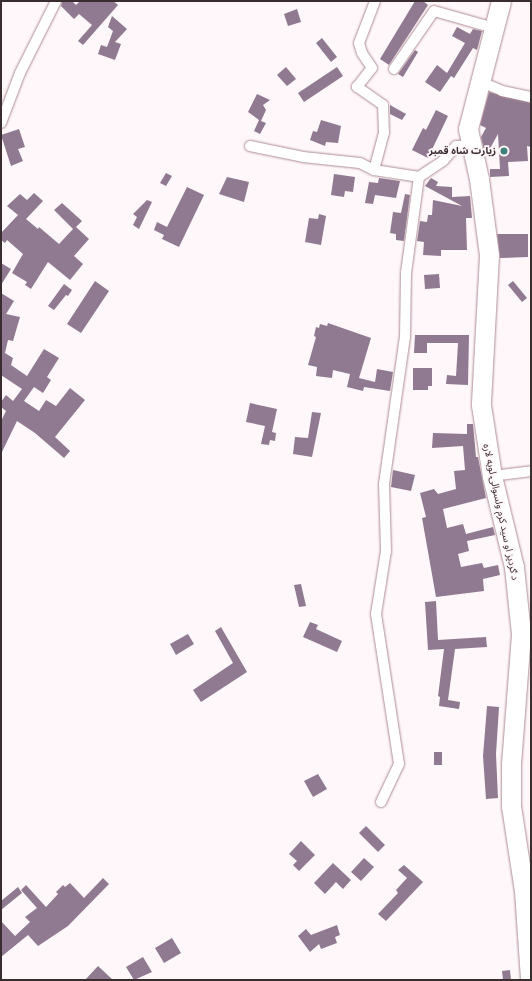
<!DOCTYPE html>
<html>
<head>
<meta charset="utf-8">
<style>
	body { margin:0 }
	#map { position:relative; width:532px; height:981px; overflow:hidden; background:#fff7f9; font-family:"Roboto Serif","Noto Sans Arabic",serif }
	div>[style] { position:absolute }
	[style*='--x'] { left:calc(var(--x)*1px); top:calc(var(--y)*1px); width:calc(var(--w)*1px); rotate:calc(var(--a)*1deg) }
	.building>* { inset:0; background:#907a91 }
	.roads { filter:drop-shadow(0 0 1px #ad8c95) drop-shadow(0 0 1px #ad8c95) }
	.street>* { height:10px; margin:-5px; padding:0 5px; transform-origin:5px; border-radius:5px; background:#fff }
	.highway>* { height:19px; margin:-9.5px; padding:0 9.5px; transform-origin:9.5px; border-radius:9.5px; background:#fff }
	.dots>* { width:11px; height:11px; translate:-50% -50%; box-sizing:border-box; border:2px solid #fff7f9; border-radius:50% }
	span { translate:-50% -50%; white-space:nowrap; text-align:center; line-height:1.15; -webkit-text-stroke:3.5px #fff7f9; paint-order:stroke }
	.poi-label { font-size:10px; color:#3a2d30; font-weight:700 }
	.right { translate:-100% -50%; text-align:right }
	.street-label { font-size:10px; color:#3a2d30 }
	.frame { position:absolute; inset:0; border:2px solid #3a2d30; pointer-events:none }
</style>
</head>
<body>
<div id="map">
	<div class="building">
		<i style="clip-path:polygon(62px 1px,72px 1px,76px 5px,80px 1px,113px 1px,118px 5px,83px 45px,78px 41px,92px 25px,79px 14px,74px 19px,61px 6px)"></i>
		<i style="clip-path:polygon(415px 1px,423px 1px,428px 5px,389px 65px,380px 59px)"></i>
		<i style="clip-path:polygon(297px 9px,301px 22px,288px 26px,284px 14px)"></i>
		<i style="clip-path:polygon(112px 16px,127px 29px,115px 42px,121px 44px,115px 60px,98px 54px,101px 45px,107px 47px,113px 31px,108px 27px)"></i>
		<i style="clip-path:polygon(457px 27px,470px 34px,473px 29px,482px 31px,477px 50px,473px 48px,454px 78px,451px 76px,440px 92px,425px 82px,437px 65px,447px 73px,465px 43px,452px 36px)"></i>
		<i style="clip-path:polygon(322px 38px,337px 57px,331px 62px,316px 43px)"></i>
		<i style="clip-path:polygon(415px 50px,418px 52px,403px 77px,398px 74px)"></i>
		<i style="clip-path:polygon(286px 67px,296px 79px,287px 86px,277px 75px)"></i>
		<i style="clip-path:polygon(337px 67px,343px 76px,304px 102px,298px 93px)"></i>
		<i style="clip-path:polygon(489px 92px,531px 103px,531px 147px,527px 146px,528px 161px,508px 162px,509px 176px,490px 177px,490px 169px,500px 169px,498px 134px,488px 152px,484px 150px,481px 137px,486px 128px,480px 125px)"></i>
		<i style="clip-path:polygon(257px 94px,270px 100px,263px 105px,266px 110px,261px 121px,266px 123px,260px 134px,254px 131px,259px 120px,248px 112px)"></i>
		<i style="clip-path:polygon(390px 105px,406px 114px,402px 120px,390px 114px)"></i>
		<i style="clip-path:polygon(436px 110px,448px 116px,428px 158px,412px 150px,423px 128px,426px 130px)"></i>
		<i style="clip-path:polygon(321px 120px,341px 126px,338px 143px,326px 142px,325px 146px,310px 140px,313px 131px,317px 132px)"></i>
		<i style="clip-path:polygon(19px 129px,25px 147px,18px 149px,23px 161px,11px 166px,1px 135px)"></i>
		<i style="clip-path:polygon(166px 173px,172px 176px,166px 186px,160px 183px)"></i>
		<i style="clip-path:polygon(334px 174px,355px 177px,353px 192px,345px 191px,344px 197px,331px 195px)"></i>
		<i style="clip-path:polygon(227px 177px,249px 182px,244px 202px,219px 194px)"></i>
		<i style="clip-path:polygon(379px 178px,400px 181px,396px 198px,375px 195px,373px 204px,365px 203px,369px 182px,378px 183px)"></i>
		<i style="clip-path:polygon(431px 178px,438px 182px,436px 186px,452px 187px,452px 197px,470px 196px,472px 218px,466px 218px,467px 250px,441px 250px,441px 256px,423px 255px,424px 242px,417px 241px,420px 221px,427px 222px,428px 215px,432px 215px,433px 200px,462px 206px,425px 186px)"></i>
		<i style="clip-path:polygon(187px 187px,204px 195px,179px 247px,162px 239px,164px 235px,154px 230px,157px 222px,167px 227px)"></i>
		<i style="clip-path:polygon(34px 193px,43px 201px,26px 219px,38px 229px,39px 227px,59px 244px,73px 229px,54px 210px,62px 203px,82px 221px,76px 227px,89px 239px,74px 256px,83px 264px,70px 280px,48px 262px,31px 289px,25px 285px,27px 282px,12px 273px,23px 254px,7px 240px,5px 243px,1px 240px,1px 233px,18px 215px,7px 206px,20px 194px,27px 200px)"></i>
		<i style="clip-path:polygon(405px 194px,410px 195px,404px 241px,396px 240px,396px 234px,390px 233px,393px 212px,401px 213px)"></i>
		<i style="clip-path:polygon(147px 200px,152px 202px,139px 229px,133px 225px,137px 217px,133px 214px)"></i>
		<i style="clip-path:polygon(319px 214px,326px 216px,321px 245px,305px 242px,309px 218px,318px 219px)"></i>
		<i style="clip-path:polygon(497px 234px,528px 234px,528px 257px,500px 258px)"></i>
		<i style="clip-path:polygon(1px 263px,11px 269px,1px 285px)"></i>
		<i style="clip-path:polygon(439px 274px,440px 288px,425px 289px,424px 275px)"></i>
		<i style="clip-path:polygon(95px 281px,109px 291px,81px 333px,67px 324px)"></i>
		<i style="clip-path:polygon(513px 281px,527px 298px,522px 302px,508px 285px)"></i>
		<i style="clip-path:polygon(64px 284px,72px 290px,68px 296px,66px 295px,54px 310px,48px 306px)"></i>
		<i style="clip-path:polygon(1px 293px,14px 301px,6px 314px,20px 317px,13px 341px,8px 340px,5px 353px,13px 358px,11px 365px,27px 376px,44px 349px,59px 358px,47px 377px,51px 380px,43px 393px,34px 387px,24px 401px,39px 411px,46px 400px,56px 406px,70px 388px,85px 400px,55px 437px,70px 451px,64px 458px,35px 433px,17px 421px,1px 454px,1px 421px,6px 411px,1px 407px,1px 402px,6px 395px,13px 401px,22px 389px,1px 375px)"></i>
		<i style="clip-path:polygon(328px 323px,371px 338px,359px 378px,375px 382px,377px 369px,393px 372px,390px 391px,364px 387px,363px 391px,347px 387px,350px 374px,333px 370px,332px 378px,316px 376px,317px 367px,308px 365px,316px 337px,314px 336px,316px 327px,319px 328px,320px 324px,327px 326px)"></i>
		<i style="clip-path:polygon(415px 335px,469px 335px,468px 385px,446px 384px,447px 375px,456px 376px,458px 343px,427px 343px,427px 353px,414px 353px)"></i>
		<i style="clip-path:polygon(413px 368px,432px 368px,432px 386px,428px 386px,428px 390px,413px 390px)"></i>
		<i style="clip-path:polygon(250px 403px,277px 409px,272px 432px,276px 433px,275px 441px,270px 440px,269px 445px,261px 444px,265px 426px,246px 422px)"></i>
		<i style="clip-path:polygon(312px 412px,321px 413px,312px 457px,293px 454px,295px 437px,308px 438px)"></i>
		<i style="clip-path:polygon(467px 424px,473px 424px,476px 457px,478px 457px,486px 498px,443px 509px,447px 528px,463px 524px,466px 534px,493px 527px,495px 535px,467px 541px,469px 551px,458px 554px,461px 567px,482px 563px,484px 568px,498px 565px,500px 575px,483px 579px,484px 591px,436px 597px,422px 518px,426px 517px,420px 493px,434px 489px,438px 494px,456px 489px,454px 471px,465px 470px,463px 446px,432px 448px,433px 433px,467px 434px)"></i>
		<i style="clip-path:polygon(393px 470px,415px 475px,411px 491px,391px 487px)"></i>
		<i style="clip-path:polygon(301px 584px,306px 606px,299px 607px,294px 585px)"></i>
		<i style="clip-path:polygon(436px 601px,438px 640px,486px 637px,487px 647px,455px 649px,448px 700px,460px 702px,459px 709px,439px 706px,440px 697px,438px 696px,444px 649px,428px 650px,425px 602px)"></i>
		<i style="clip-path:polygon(310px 622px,318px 625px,316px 629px,342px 641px,337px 652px,303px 637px)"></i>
		<i style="clip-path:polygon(221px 627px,247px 672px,201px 702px,193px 690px,233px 663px,215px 631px)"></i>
		<i style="clip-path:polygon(188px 634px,194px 644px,176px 655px,170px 644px)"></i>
		<i style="clip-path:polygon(487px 706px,499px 707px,496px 754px,498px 798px,486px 799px,483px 756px)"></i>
		<i style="clip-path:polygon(434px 752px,442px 752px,442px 765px,434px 765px)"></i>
		<i style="clip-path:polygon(318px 774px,327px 789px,313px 797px,304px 781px)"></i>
		<i style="clip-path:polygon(366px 826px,385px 845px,378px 852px,359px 833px)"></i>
		<i style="clip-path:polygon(301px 841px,315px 855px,299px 871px,293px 865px,297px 861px,289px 854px)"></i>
		<i style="clip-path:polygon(364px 858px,374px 867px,361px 881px,351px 872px)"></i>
		<i style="clip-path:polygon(333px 863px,351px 880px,343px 889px,336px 882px,325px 894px,314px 883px)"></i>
		<i style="clip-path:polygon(404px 865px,423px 882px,386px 921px,378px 914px,398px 893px,396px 890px,407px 878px,398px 870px)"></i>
		<i style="clip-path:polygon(103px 878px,109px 884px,68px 926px,38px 946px,28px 935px,1px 957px,1px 921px,15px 936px,30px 922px,25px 917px,37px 908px,21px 890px,26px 885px,46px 907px,58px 894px,56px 892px,63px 885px,65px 887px,70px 883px,84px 898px)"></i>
		<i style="clip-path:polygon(18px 887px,22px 893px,1px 910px,1px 901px)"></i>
		<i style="clip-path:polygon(337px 925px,340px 935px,335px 937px,337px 943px,321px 949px,319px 944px,310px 952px,298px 936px,306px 929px,311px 935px)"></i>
		<i style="clip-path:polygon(172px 938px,181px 953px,164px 963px,155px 948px)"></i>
		<i style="clip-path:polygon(143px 957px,152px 972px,134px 980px,126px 967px)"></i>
		<i style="clip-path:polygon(98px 966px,113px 980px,85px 980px)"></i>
		<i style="clip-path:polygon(510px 970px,511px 980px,503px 980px,502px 971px)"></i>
	</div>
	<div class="roads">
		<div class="street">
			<i style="--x:394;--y:69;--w:70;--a:-55.4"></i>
			<i style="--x:434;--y:11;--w:62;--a:15.8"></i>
			<i style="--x:479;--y:81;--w:25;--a:23"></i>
			<i style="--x:502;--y:91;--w:30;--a:12"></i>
			<i style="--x:1;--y:123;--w:53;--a:-69.2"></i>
			<i style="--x:20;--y:73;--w:80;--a:-63.4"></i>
			<i style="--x:250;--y:146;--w:54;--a:11.7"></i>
			<i style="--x:303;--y:157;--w:57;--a:6"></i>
			<i style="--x:360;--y:163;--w:16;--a:27"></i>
			<i style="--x:374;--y:170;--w:46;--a:8.8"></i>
			<i style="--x:419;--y:177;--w:29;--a:-34"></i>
			<i style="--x:443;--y:161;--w:20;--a:-49"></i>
			<i style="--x:456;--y:146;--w:15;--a:-4"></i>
			<i style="--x:374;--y:170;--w:38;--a:-75"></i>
			<i style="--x:384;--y:133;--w:28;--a:-92"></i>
			<i style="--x:383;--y:105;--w:32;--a:-145"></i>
			<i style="--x:357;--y:87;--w:24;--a:-52"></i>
			<i style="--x:372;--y:68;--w:18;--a:-124"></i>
			<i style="--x:362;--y:53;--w:10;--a:-107"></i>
			<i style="--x:359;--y:43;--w:45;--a:-69.1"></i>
			<i style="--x:492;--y:476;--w:39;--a:-7"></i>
			<i style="--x:381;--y:802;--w:42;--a:-64.7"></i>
			<i style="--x:399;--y:764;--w:152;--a:-98.7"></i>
			<i style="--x:376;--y:614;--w:64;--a:-81"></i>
			<i style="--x:386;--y:551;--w:67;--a:-91.7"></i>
			<i style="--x:384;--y:484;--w:148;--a:-81.9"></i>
			<i style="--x:405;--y:337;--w:64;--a:-89.1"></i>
			<i style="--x:406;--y:273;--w:97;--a:-82.3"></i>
		</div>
		<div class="highway">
			<i style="--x:501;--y:1;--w:132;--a:104.5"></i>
			<i style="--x:468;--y:129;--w:51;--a:77.6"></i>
			<i style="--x:479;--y:179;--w:77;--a:82.5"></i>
			<i style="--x:489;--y:255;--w:150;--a:93.1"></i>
			<i style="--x:481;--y:405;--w:72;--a:81.2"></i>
			<i style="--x:492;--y:476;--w:94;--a:76.4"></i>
			<i style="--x:514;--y:567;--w:67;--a:84"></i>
			<i style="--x:521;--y:634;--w:131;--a:94.4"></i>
			<i style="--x:511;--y:765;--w:41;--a:90"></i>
			<i style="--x:511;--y:806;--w:86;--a:81.3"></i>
			<i style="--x:524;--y:891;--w:89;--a:86.1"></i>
		</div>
	</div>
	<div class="dots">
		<i style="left:504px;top:151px;background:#3c827b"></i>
	</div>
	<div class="poi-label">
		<span class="right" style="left:496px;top:151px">زیارت شاه قمبر</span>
	</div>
	<div class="street-label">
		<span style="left:501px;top:512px;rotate:78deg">د ګردیز او سید کرم ولسوالۍ لویه لاره</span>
	</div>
	<div class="frame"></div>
</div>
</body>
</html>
